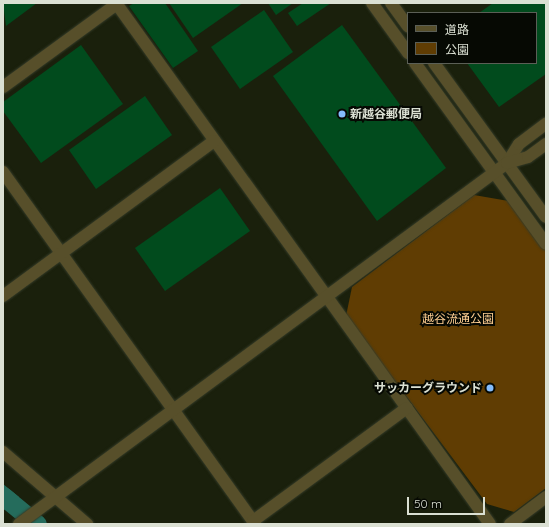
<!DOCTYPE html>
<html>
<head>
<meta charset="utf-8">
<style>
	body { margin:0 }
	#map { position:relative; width:549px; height:527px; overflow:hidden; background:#1a200c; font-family:Quicksand,"Noto Sans JP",sans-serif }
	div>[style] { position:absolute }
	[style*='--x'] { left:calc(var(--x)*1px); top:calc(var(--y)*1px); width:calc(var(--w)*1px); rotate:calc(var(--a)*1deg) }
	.green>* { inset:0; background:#603d03 }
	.water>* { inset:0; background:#256c5c }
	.river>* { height:19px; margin:-9.5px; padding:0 9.5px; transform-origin:9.5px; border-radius:9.5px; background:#256c5c }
	.building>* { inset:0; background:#014b1d }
	.roads { filter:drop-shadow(0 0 1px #353b28) drop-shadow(0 0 1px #353b28) }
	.minor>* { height:12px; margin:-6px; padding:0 6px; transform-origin:6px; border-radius:6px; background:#574f2a }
	.dots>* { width:11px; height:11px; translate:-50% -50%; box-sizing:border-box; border:2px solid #060903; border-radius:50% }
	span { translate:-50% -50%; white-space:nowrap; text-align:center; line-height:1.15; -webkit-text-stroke:4px #060903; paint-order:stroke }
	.poi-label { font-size:12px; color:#dbe0d3; font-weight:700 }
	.left { translate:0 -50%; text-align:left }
	.right { translate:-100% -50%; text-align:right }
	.park-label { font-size:12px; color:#fece92 }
	.frame { position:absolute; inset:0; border:4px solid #dbe0d3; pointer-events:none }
	.legend { position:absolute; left:407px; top:12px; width:130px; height:52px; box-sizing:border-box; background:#060903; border:1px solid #5b5f56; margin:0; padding:5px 7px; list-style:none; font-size:12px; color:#dbe0d3 }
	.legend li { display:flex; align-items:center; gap:8px; height:20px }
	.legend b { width:20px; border:1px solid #5b5f56 }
	.scale { position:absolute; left:407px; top:497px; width:78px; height:18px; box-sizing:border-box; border:2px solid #dbe0d3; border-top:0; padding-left:5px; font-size:12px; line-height:14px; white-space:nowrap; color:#dbe0d3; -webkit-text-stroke:3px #060903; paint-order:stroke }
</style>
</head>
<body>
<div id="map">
	<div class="green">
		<i style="clip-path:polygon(474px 195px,514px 202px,546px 248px,546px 488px,514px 512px,487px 504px,346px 316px,352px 287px)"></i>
	</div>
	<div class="water">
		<i style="clip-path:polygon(3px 484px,19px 497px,4px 510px,3px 509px)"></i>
	</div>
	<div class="river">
		<i style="--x:3;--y:496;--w:44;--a:39.5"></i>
	</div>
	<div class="building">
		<i style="clip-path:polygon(3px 3px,37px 3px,6px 26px)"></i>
		<i style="clip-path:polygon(134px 3px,165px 3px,198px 51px,173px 68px,129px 6px)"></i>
		<i style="clip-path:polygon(169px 3px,243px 3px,193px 38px)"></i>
		<i style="clip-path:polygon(268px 3px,293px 3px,276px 15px)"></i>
		<i style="clip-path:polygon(303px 3px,331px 3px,297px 26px,288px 13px)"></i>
		<i style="clip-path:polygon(493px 3px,546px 3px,546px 74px,499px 107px,467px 63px,536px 63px,536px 13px,479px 13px)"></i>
		<i style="clip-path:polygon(264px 10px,293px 52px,240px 89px,211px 47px)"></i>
		<i style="clip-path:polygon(342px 25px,446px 168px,377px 221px,273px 76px)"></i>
		<i style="clip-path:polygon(81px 45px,123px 104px,41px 163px,3px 111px,3px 102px)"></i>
		<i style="clip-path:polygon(145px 96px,172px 135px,96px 189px,69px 150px)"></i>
		<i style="clip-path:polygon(220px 188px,250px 231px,165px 291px,135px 248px)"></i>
	</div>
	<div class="roads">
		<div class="minor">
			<i style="--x:116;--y:3;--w:641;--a:54.33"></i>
			<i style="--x:372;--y:3;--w:62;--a:54.2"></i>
			<i style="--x:391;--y:3;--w:29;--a:54"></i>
			<i style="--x:415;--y:63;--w:223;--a:54.1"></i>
			<i style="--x:434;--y:63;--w:190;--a:54"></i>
			<i style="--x:3;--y:87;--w:141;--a:-36.1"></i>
			<i style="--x:507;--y:163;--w:22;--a:-58"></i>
			<i style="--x:519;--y:144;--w:34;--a:-37"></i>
			<i style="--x:3;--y:172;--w:433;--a:54.4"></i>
			<i style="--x:3;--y:296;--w:262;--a:-36.3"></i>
			<i style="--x:3;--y:452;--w:111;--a:40.6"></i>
			<i style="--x:253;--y:521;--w:191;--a:-36.3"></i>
			<i style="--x:19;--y:524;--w:607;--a:-36.49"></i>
			<i style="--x:507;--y:163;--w:22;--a:-16"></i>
			<i style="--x:528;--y:157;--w:22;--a:-36"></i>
			<i style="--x:510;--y:524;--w:45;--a:-36.9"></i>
		</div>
	</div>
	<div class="dots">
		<i style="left:342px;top:114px;background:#84bcfb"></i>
		<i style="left:490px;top:388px;background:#84bcfb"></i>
	</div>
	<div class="poi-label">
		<span class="left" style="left:350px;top:114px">新越谷郵便局</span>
		<span class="right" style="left:482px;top:388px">サッカーグラウンド</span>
	</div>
	<div class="park-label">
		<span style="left:458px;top:319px">越谷流通公園</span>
	</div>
	<div class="frame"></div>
	<ul class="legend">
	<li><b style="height:5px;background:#574f2a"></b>道路</li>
	<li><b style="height:11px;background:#603d03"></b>公園</li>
	</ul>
	<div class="scale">50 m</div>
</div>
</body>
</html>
